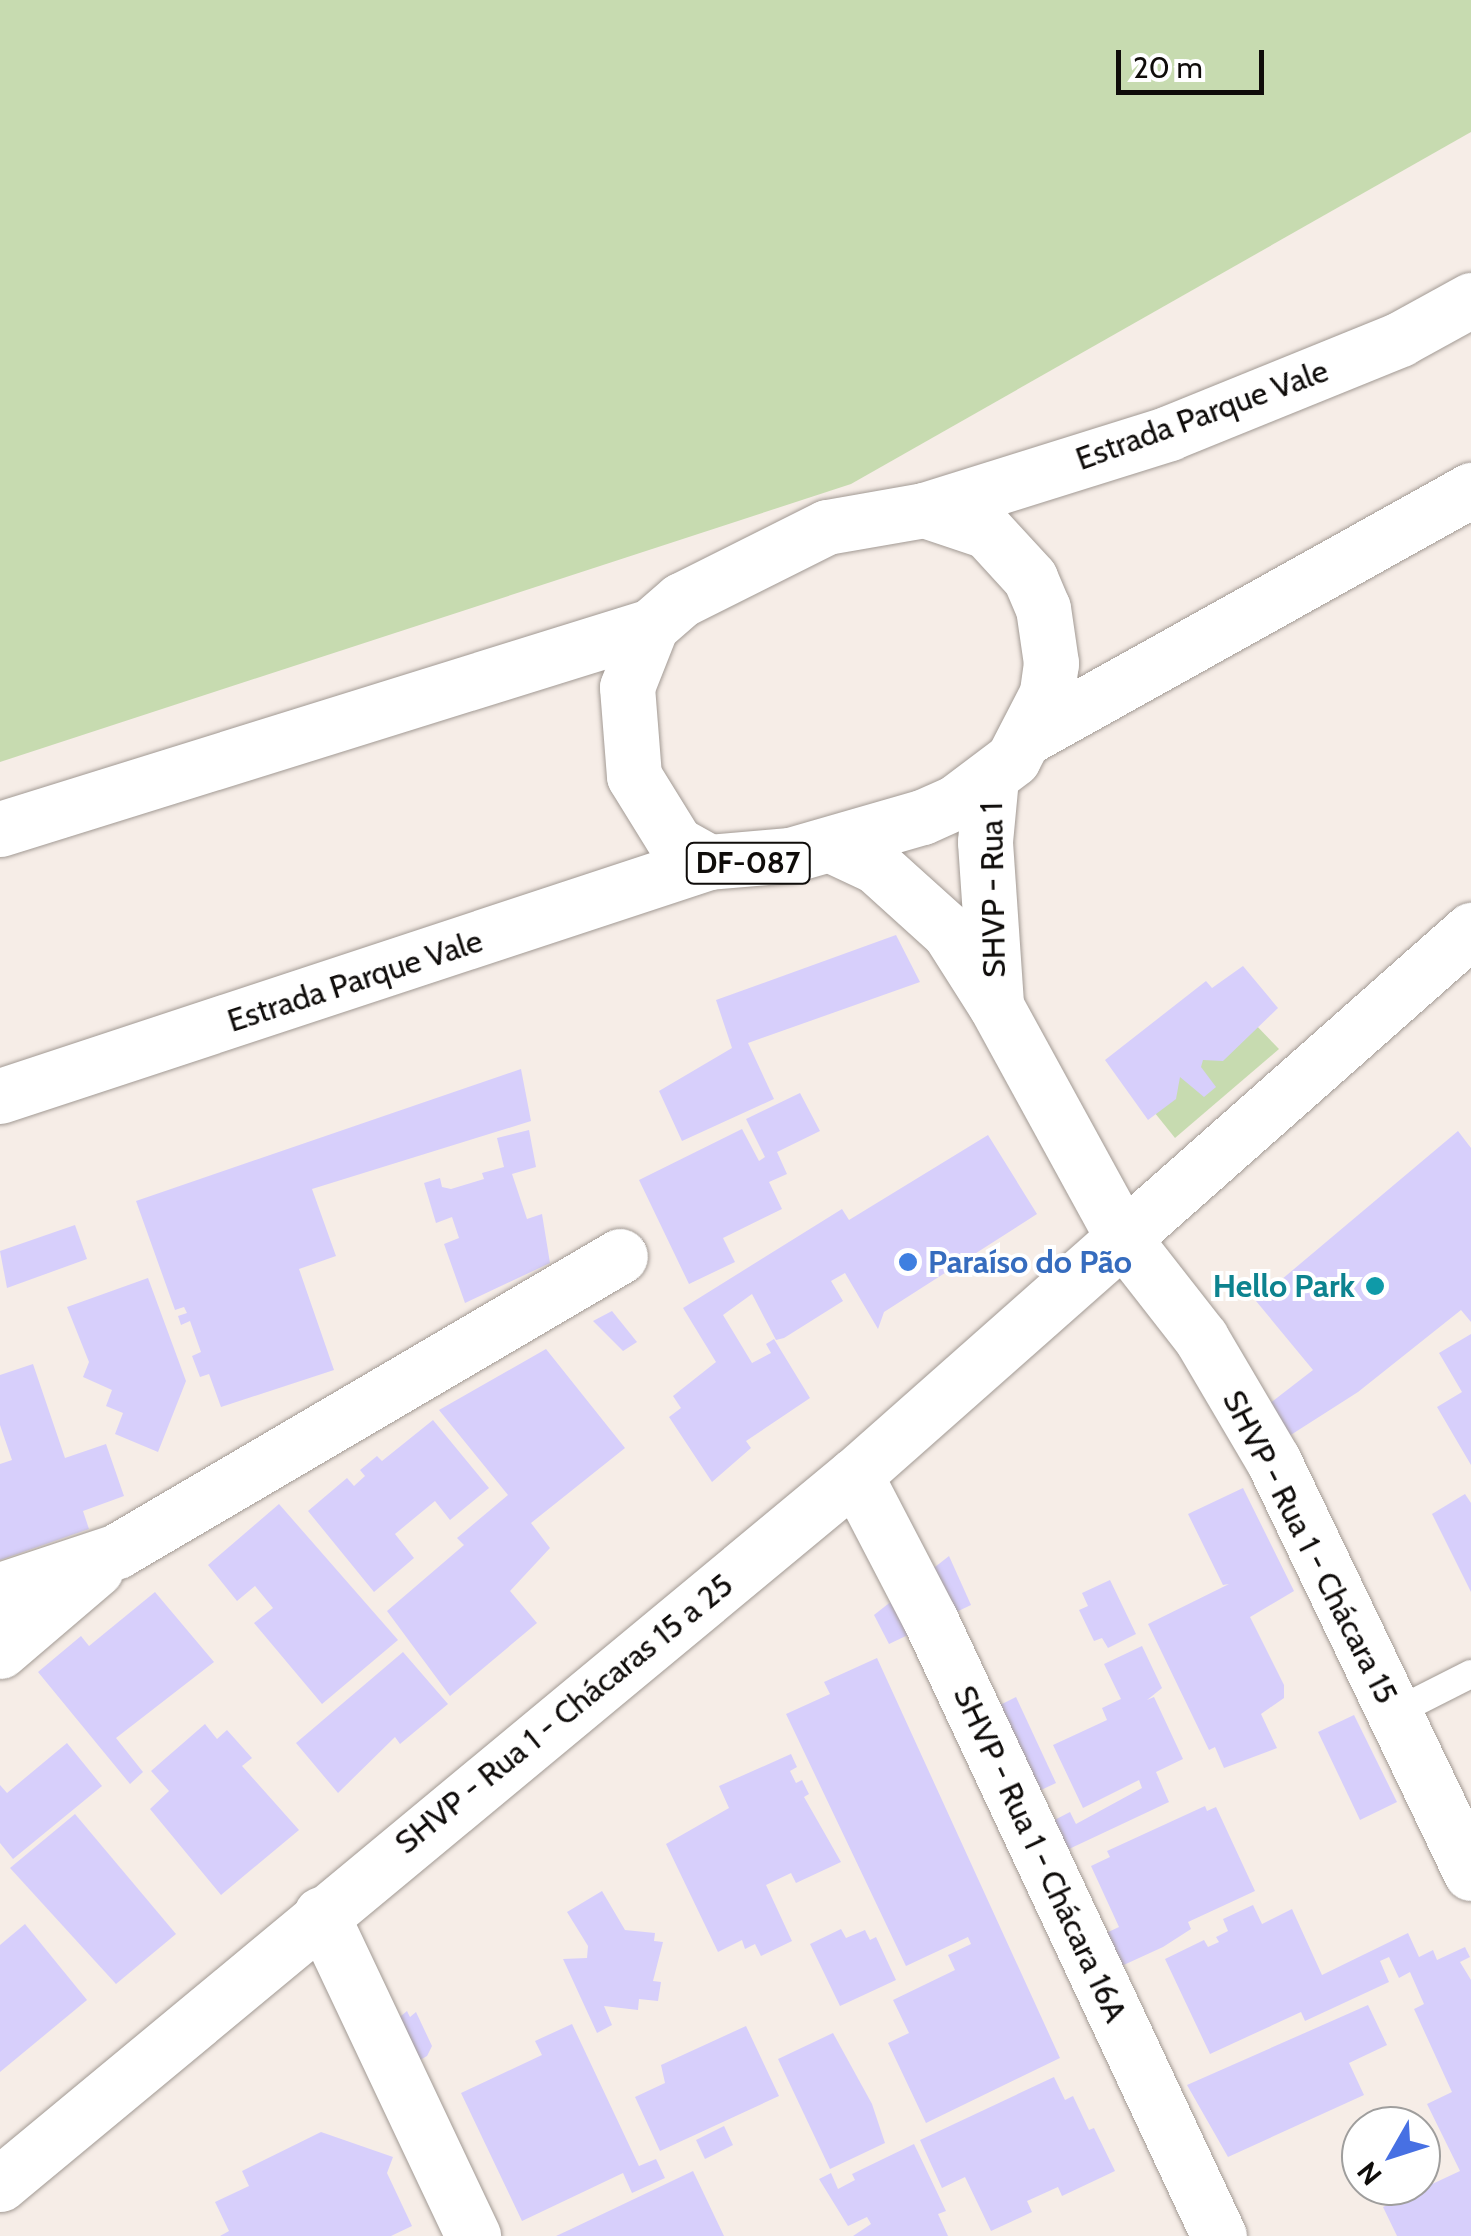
<!DOCTYPE html>
<html>
<head>
<meta charset="utf-8">
<style>
	body { margin:0 }
	#map { position:relative; width:1471px; height:2236px; overflow:hidden; background:#f6ede7; font-family:Cabin,sans-serif }
	div>[style] { position:absolute }
	[style*='--x'] { left:calc(var(--x)*1px); top:calc(var(--y)*1px); width:calc(var(--w)*1px); rotate:calc(var(--a)*1deg) }
	.green>* { inset:0; background:#c7dbb0 }
	.building>* { inset:0; background:#d7cffb }
	.roads { filter:drop-shadow(0 0 2px #a29a94) drop-shadow(0 0 2px #a29a94) }
	.lane>* { height:28px; margin:-14px; padding:0 14px; transform-origin:14px; border-radius:14px; background:#fff }
	.street>* { height:55px; margin:-27.5px; padding:0 27.5px; transform-origin:27.5px; border-radius:27.5px; background:#fff }
	.secondary>* { height:55px; margin:-27.5px; padding:0 27.5px; transform-origin:27.5px; border-radius:27.5px; background:#fff }
	.primary>* { height:55px; margin:-27.5px; padding:0 27.5px; transform-origin:27.5px; border-radius:27.5px; background:#fff }
	.dots>* { width:28px; height:28px; translate:-50% -50%; box-sizing:border-box; border:5px solid #fff; border-radius:50% }
	span { translate:-50% -50%; white-space:nowrap; text-align:center; line-height:1.15; -webkit-text-stroke:8px #fff; paint-order:stroke }
	.shield-label span { padding:2px 8px; background:#fff; border:2px solid; border-radius:8px; -webkit-text-stroke-width:0 }
	.shield-label { font-size:30px; color:#0f0c0a; font-weight:700 }
	.street-label { font-size:32px; color:#0f0c0a }
	.shop-label { font-size:32px; color:#366cbe; font-weight:700 }
	.left { translate:0 -50%; text-align:left }
	.culture-label { font-size:32px; color:#0d838f; font-weight:700 }
	.right { translate:-100% -50%; text-align:right }
	.north { position:absolute; left:1341px; top:2106px; width:100px; height:100px; box-sizing:border-box; background:#fff; border:2px solid #9f9e9d; border-radius:50%; rotate:231deg; font-size:28px; font-weight:700; line-height:40px; text-align:center; color:#0f0c0a }
	.north::after { content:''; display:block; margin:auto; width:35px; height:45px; background:#4770e3; clip-path:polygon(50% 0,100% 100%,50% 72%,0 100%) }
	.scale { position:absolute; left:1116px; top:50px; width:148px; height:45px; box-sizing:border-box; border:5px solid #0f0c0a; border-top:0; padding-left:12px; font-size:30px; line-height:35px; white-space:nowrap; color:#0f0c0a; -webkit-text-stroke:8px #fff; paint-order:stroke }
</style>
</head>
<body>
<div id="map">
	<div class="green">
		<i style="clip-path:polygon(0 0,1471px 0,1471px 132px,851px 484px,0 762px)"></i>
		<i style="clip-path:polygon(1224px 992px,1279px 1049px,1175px 1138px,1126px 1077px)"></i>
	</div>
	<div class="building">
		<i style="clip-path:polygon(896px 935px,920px 982px,748px 1043px,774px 1099px,682px 1141px,659px 1091px,732px 1048px,716px 1000px)"></i>
		<i style="clip-path:polygon(1243px 966px,1278px 1008px,1223px 1061px,1203px 1060px,1201px 1067px,1216px 1087px,1204px 1097px,1180px 1077px,1176px 1099px,1148px 1120px,1105px 1060px,1206px 981px,1212px 988px)"></i>
		<i style="clip-path:polygon(521px 1069px,531px 1121px,312px 1189px,336px 1256px,299px 1269px,334px 1370px,221px 1407px,209px 1374px,200px 1377px,192px 1356px,201px 1352px,190px 1321px,181px 1325px,178px 1316px,187px 1313px,184px 1307px,175px 1310px,136px 1201px)"></i>
		<i style="clip-path:polygon(800px 1093px,820px 1131px,777px 1152px,787px 1174px,769px 1182px,782px 1209px,723px 1238px,735px 1262px,689px 1284px,639px 1180px,742px 1129px,759px 1161px,765px 1157px,746px 1119px)"></i>
		<i style="clip-path:polygon(529px 1130px,536px 1167px,512px 1174px,527px 1219px,542px 1214px,550px 1263px,465px 1303px,444px 1244px,459px 1238px,452px 1217px,436px 1223px,424px 1183px,440px 1178px,442px 1187px,451px 1189px,484px 1179px,482px 1173px,504px 1167px,497px 1138px)"></i>
		<i style="clip-path:polygon(1458px 1131px,1471px 1148px,1471px 1322px,1461px 1310px,1358px 1392px,1286px 1438px,1269px 1404px,1313px 1370px,1256px 1301px)"></i>
		<i style="clip-path:polygon(988px 1135px,1037px 1214px,884px 1312px,878px 1329px,845px 1273px,831px 1281px,843px 1301px,784px 1338px,776px 1340px,752px 1294px,723px 1315px,752px 1363px,771px 1353px,766px 1344px,774px 1339px,810px 1398px,746px 1441px,751px 1448px,712px 1482px,669px 1417px,681px 1408px,673px 1396px,716px 1362px,683px 1308px,842px 1209px,849px 1220px)"></i>
		<i style="clip-path:polygon(75px 1225px,87px 1259px,7px 1288px,0 1251px)"></i>
		<i style="clip-path:polygon(148px 1278px,186px 1381px,158px 1452px,115px 1434px,123px 1413px,106px 1406px,112px 1390px,83px 1377px,89px 1362px,67px 1307px)"></i>
		<i style="clip-path:polygon(612px 1311px,637px 1342px,623px 1351px,593px 1321px)"></i>
		<i style="clip-path:polygon(1471px 1334px,1471px 1465px,1437px 1407px,1462px 1392px,1439px 1353px)"></i>
		<i style="clip-path:polygon(546px 1349px,625px 1448px,531px 1523px,550px 1548px,510px 1591px,537px 1623px,450px 1696px,387px 1611px,464px 1545px,457px 1538px,508px 1495px,439px 1410px)"></i>
		<i style="clip-path:polygon(33px 1364px,65px 1458px,106px 1444px,124px 1496px,83px 1511px,89px 1529px,0 1560px,0 1464px,12px 1460px,0 1425px,0 1375px)"></i>
		<i style="clip-path:polygon(433px 1420px,489px 1488px,450px 1520px,435px 1501px,395px 1534px,414px 1558px,374px 1592px,308px 1511px,347px 1478px,354px 1486px,365px 1476px,360px 1470px,377px 1456px,382px 1461px)"></i>
		<i style="clip-path:polygon(1243px 1488px,1294px 1591px,1250px 1617px,1284px 1685px,1284px 1698px,1261px 1714px,1277px 1748px,1224px 1768px,1215px 1747px,1209px 1750px,1148px 1624px,1229px 1584px,1223px 1585px,1188px 1514px)"></i>
		<i style="clip-path:polygon(1465px 1494px,1471px 1503px,1471px 1592px,1432px 1514px)"></i>
		<i style="clip-path:polygon(279px 1504px,398px 1640px,322px 1704px,254px 1623px,273px 1608px,255px 1586px,237px 1601px,208px 1565px)"></i>
		<i style="clip-path:polygon(949px 1556px,971px 1605px,889px 1644px,874px 1615px)"></i>
		<i style="clip-path:polygon(1110px 1580px,1136px 1634px,1108px 1648px,1102px 1638px,1094px 1641px,1079px 1610px,1088px 1606px,1082px 1593px)"></i>
		<i style="clip-path:polygon(155px 1592px,214px 1662px,116px 1738px,143px 1772px,130px 1784px,38px 1672px,81px 1636px,89px 1646px)"></i>
		<i style="clip-path:polygon(1142px 1646px,1162px 1688px,1147px 1700px,1154px 1697px,1183px 1759px,1156px 1772px,1169px 1802px,1052px 1857px,1039px 1828px,1070px 1812px,1076px 1824px,1142px 1788px,1139px 1780px,1083px 1808px,1053px 1745px,1107px 1720px,1102px 1708px,1121px 1699px,1104px 1664px)"></i>
		<i style="clip-path:polygon(403px 1652px,448px 1704px,400px 1744px,395px 1737px,338px 1793px,296px 1743px)"></i>
		<i style="clip-path:polygon(877px 1658px,1060px 2058px,926px 2123px,888px 2043px,909px 2033px,893px 2000px,955px 1970px,948px 1955px,971px 1944px,968px 1937px,906px 1966px,786px 1714px,830px 1694px,824px 1682px)"></i>
		<i style="clip-path:polygon(1016px 1697px,1056px 1783px,1024px 1798px,984px 1713px)"></i>
		<i style="clip-path:polygon(1354px 1715px,1397px 1802px,1360px 1820px,1318px 1732px)"></i>
		<i style="clip-path:polygon(205px 1724px,217px 1739px,227px 1730px,252px 1758px,242px 1766px,299px 1830px,221px 1895px,150px 1809px,169px 1791px,151px 1771px)"></i>
		<i style="clip-path:polygon(67px 1743px,102px 1786px,13px 1859px,0 1843px,0 1785px,7px 1793px)"></i>
		<i style="clip-path:polygon(791px 1754px,797px 1767px,790px 1771px,796px 1783px,802px 1780px,809px 1794px,804px 1797px,841px 1862px,796px 1883px,791px 1873px,766px 1885px,792px 1941px,761px 1956px,755px 1944px,745px 1949px,742px 1940px,718px 1952px,666px 1844px,729px 1808px,719px 1786px)"></i>
		<i style="clip-path:polygon(1205px 1806px,1207px 1811px,1216px 1807px,1255px 1891px,1188px 1922px,1191px 1929px,1163px 1947px,1104px 1974px,1089px 1941px,1119px 1927px,1091px 1866px,1110px 1857px,1107px 1851px)"></i>
		<i style="clip-path:polygon(75px 1814px,176px 1934px,116px 1984px,10px 1868px)"></i>
		<i style="clip-path:polygon(602px 1891px,625px 1930px,655px 1933px,654px 1941px,663px 1942px,653px 1981px,661px 1982px,658px 2001px,639px 1999px,638px 2010px,604px 2006px,612px 2025px,597px 2033px,563px 1959px,587px 1958px,588px 1946px,567px 1912px)"></i>
		<i style="clip-path:polygon(1253px 1905px,1262px 1924px,1292px 1909px,1322px 1975px,1408px 1933px,1419px 1957px,1433px 1950px,1437px 1960px,1465px 1947px,1470px 1957px,1460px 1962px,1471px 1980px,1471px 2236px,1397px 2236px,1383px 2207px,1460px 2171px,1427px 2104px,1452px 2092px,1414px 2009px,1424px 2004px,1410px 1972px,1399px 1978px,1389px 1957px,1380px 1961px,1389px 1982px,1305px 2021px,1301px 2012px,1210px 2054px,1165px 1959px,1204px 1940px,1208px 1947px,1219px 1942px,1216px 1937px,1228px 1931px,1223px 1919px)"></i>
		<i style="clip-path:polygon(25px 1924px,87px 2000px,0 2072px,0 1945px)"></i>
		<i style="clip-path:polygon(841px 1929px,846px 1938px,865px 1930px,870px 1940px,876px 1937px,896px 1980px,840px 2006px,810px 1944px)"></i>
		<i style="clip-path:polygon(1368px 2005px,1387px 2045px,1349px 2063px,1364px 2095px,1228px 2157px,1187px 2085px)"></i>
		<i style="clip-path:polygon(407px 2011px,410px 2017px,416px 2012px,432px 2046px,427px 2056px,382px 2082px,361px 2049px)"></i>
		<i style="clip-path:polygon(572px 2024px,639px 2166px,656px 2159px,665px 2178px,632px 2193px,623px 2173px,522px 2221px,461px 2093px,542px 2055px,535px 2041px)"></i>
		<i style="clip-path:polygon(746px 2026px,779px 2096px,660px 2151px,635px 2097px,665px 2083px,661px 2065px)"></i>
		<i style="clip-path:polygon(833px 2033px,872px 2104px,885px 2143px,830px 2169px,778px 2059px)"></i>
		<i style="clip-path:polygon(1054px 2077px,1065px 2100px,1073px 2096px,1089px 2130px,1094px 2128px,1115px 2171px,1062px 2196px,1058px 2187px,1027px 2201px,1032px 2212px,991px 2231px,965px 2177px,942px 2188px,920px 2140px)"></i>
		<i style="clip-path:polygon(724px 2126px,733px 2145px,705px 2159px,696px 2140px)"></i>
		<i style="clip-path:polygon(321px 2132px,393px 2157px,387px 2173px,412px 2226px,391px 2236px,220px 2236px,229px 2231px,215px 2202px,249px 2186px,242px 2171px)"></i>
		<i style="clip-path:polygon(914px 2144px,946px 2211px,938px 2214px,948px 2236px,853px 2236px,871px 2224px,867px 2217px,848px 2226px,819px 2179px,831px 2173px,838px 2189px,855px 2180px,852px 2174px)"></i>
		<i style="clip-path:polygon(693px 2171px,724px 2236px,556px 2236px,569px 2230px)"></i>
	</div>
	<div class="roads">
		<div class="lane">
			<i style="--x:1394;--y:1713;--w:86;--a:-26.9"></i>
		</div>
		<div class="street">
			<i style="--x:1123;--y:1238;--w:127;--a:52"></i>
			<i style="--x:1201;--y:1338;--w:142;--a:59.5"></i>
			<i style="--x:1273;--y:1460;--w:458;--a:64.4"></i>
			<i style="--x:855;--y:1475;--w:162;--a:62.5"></i>
			<i style="--x:930;--y:1619;--w:681;--a:64.9"></i>
			<i style="--x:0;--y:1590;--w:123;--a:-18.4"></i>
			<i style="--x:117;--y:1551;--w:583;--a:-30.39"></i>
			<i style="--x:0;--y:1651;--w:126;--a:-40.5"></i>
			<i style="--x:321;--y:1914;--w:356;--a:64.7"></i>
		</div>
		<div class="secondary">
			<i style="--x:991;--y:778;--w:64;--a:95.4"></i>
			<i style="--x:985;--y:842;--w:161;--a:86.1"></i>
			<i style="--x:1123;--y:1238;--w:465;--a:-41.5"></i>
			<i style="--x:0;--y:2184;--w:1111;--a:-39.67"></i>
			<i style="--x:855;--y:1475;--w:358;--a:-41.5"></i>
			<i style="--x:1123;--y:1238;--w:264;--a:-118.7"></i>
			<i style="--x:996;--y:1006;--w:88;--a:-122.4"></i>
			<i style="--x:949;--y:932;--w:98;--a:-137.9"></i>
			<i style="--x:876;--y:866;--w:50;--a:-155"></i>
		</div>
		<div class="primary">
			<i style="--x:924;--y:510;--w:66;--a:18.4"></i>
			<i style="--x:987;--y:531;--w:64;--a:47.5"></i>
			<i style="--x:1030;--y:578;--w:33;--a:67"></i>
			<i style="--x:1043;--y:608;--w:56;--a:81.7"></i>
			<i style="--x:1051;--y:663;--w:30;--a:98"></i>
			<i style="--x:1047;--y:693;--w:74;--a:117.3"></i>
			<i style="--x:1013;--y:759;--w:71;--a:143"></i>
			<i style="--x:956;--y:802;--w:37;--a:156"></i>
			<i style="--x:922;--y:817;--w:137;--a:163.9"></i>
			<i style="--x:790;--y:855;--w:81;--a:175.1"></i>
			<i style="--x:709;--y:862;--w:38;--a:-151"></i>
			<i style="--x:676;--y:844;--w:80;--a:-121.7"></i>
			<i style="--x:634;--y:776;--w:89;--a:-94.5"></i>
			<i style="--x:627;--y:687;--w:66;--a:-68.5"></i>
			<i style="--x:651;--y:626;--w:40;--a:-41"></i>
			<i style="--x:681;--y:600;--w:163;--a:-26.6"></i>
			<i style="--x:827;--y:527;--w:98;--a:-9.9"></i>
			<i style="--x:924;--y:510;--w:257;--a:-17.4"></i>
			<i style="--x:1169;--y:433;--w:249;--a:-22.1"></i>
			<i style="--x:1400;--y:339;--w:81;--a:-28.8"></i>
			<i style="--x:1031;--y:735;--w:504;--a:-29.11"></i>
			<i style="--x:0;--y:829;--w:682;--a:-17.32"></i>
			<i style="--x:0;--y:1096;--w:747;--a:-18.27"></i>
		</div>
	</div>
	<div class="dots">
		<i style="left:908px;top:1262px;background:#3f7fe0"></i>
		<i style="left:1375px;top:1286px;background:#0f9aa8"></i>
	</div>
	<div class="shield-label">
		<span style="left:748px;top:863px">DF-087</span>
	</div>
	<div class="street-label">
		<span style="left:1202px;top:415px;rotate:-20deg">Estrada Parque Vale</span>
		<span style="left:993px;top:890px;rotate:-91deg">SHVP - Rua 1</span>
		<span style="left:355px;top:981px;rotate:-18deg">Estrada Parque Vale</span>
		<span style="left:1310px;top:1547px;rotate:63deg">SHVP - Rua 1 - Chácara 15</span>
		<span style="left:564px;top:1714px;rotate:-39deg">SHVP - Rua 1 - Chácaras 15 a 25</span>
		<span style="left:1040px;top:1854px;rotate:65deg">SHVP - Rua 1 - Chácara 16A</span>
	</div>
	<div class="shop-label">
		<span class="left" style="left:928px;top:1262px">Paraíso do Pão</span>
	</div>
	<div class="culture-label">
		<span class="right" style="left:1355px;top:1286px">Hello Park</span>
	</div>
	<div class="north">N</div>
	<div class="scale">20 m</div>
</div>
</body>
</html>
